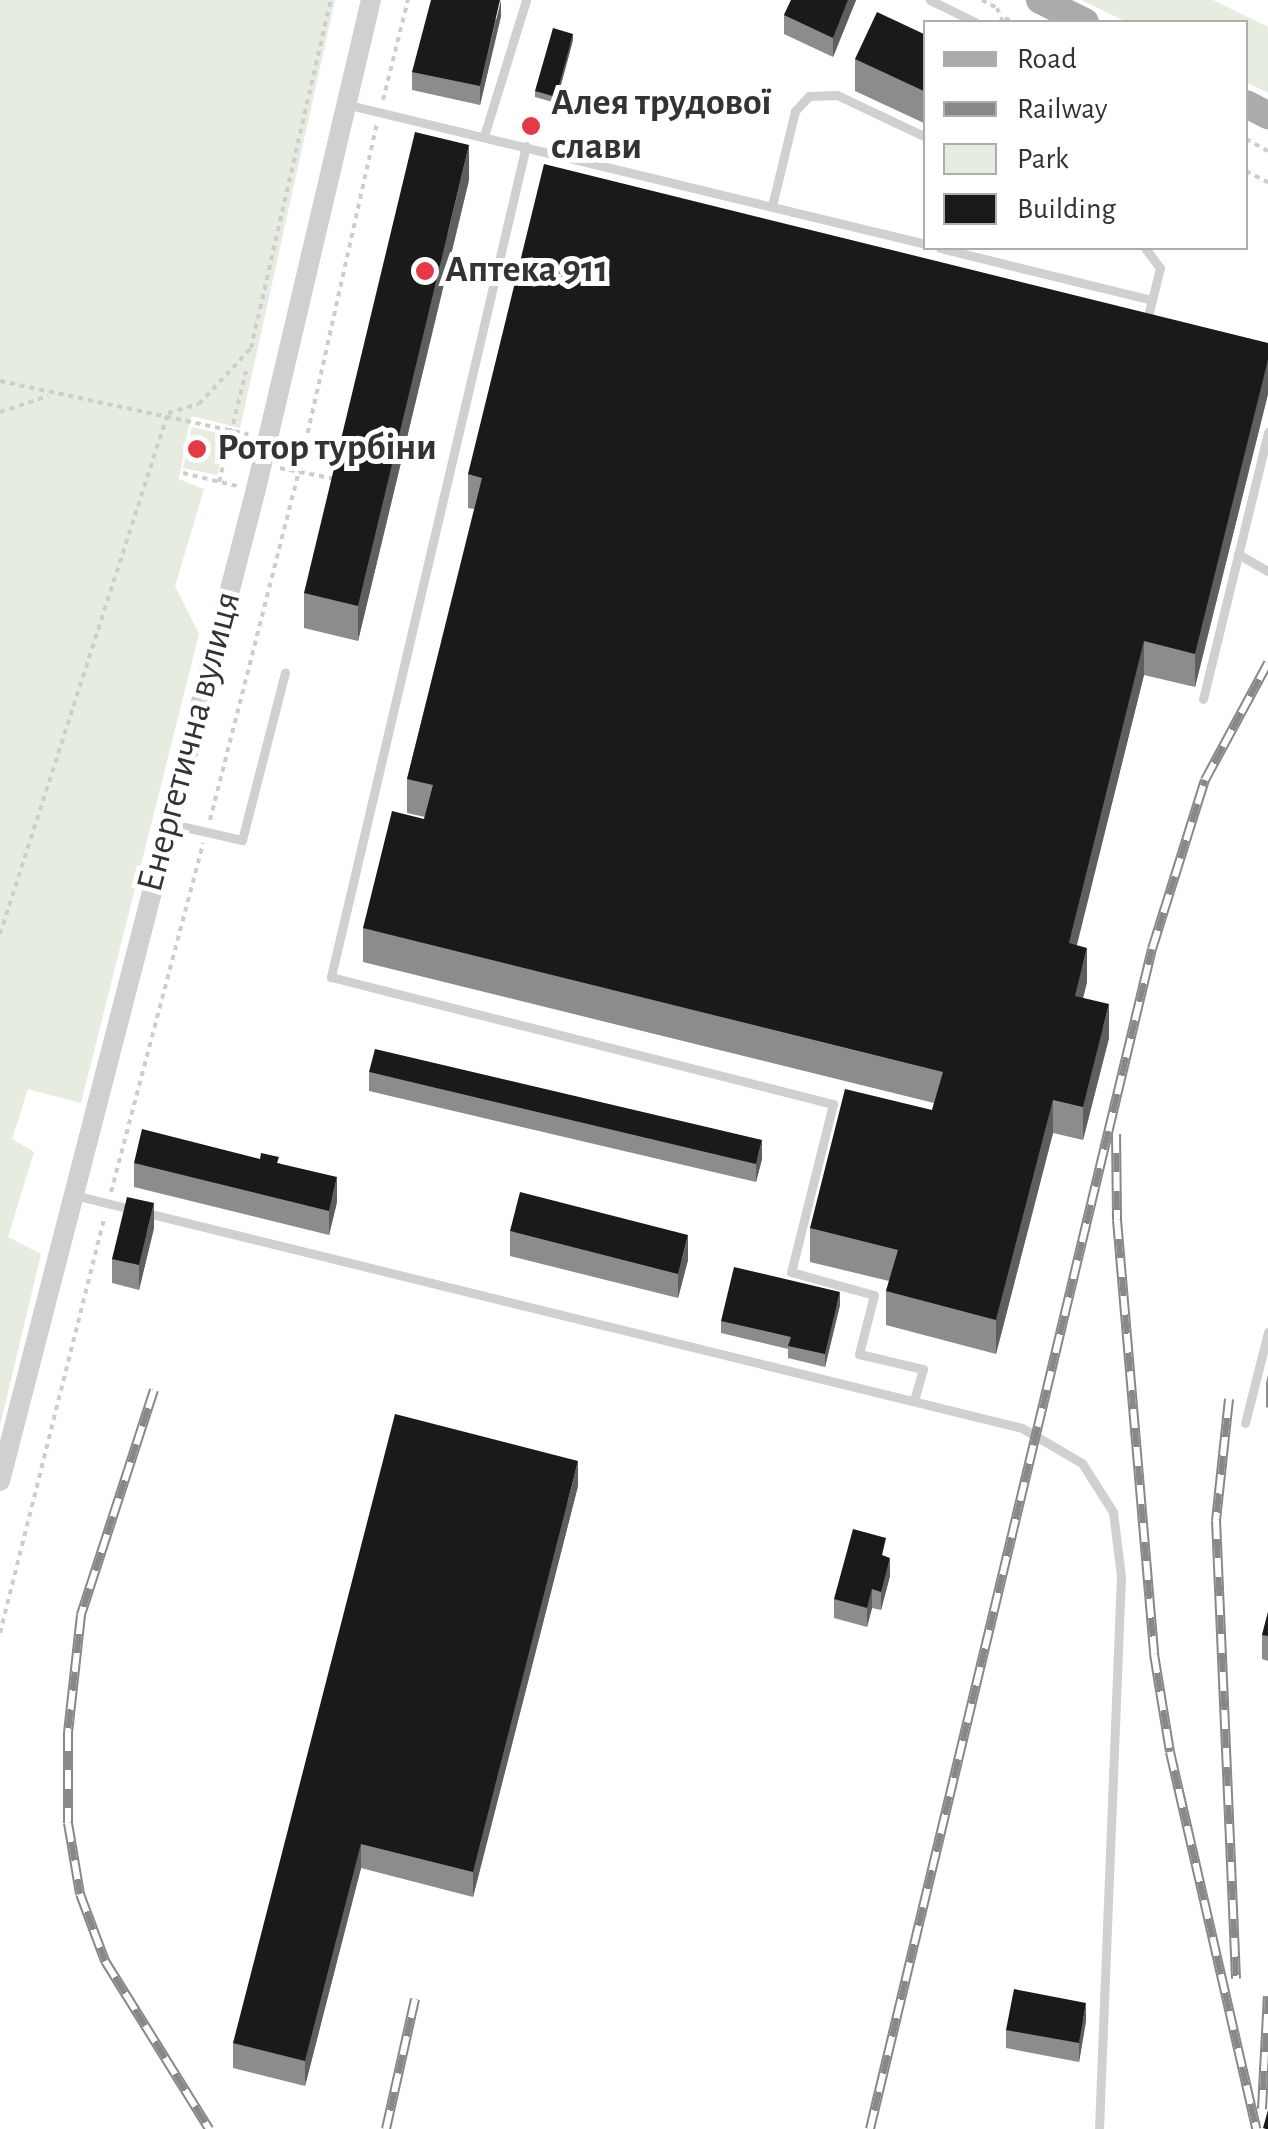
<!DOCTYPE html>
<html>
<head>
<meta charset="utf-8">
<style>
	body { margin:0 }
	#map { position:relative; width:1268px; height:2129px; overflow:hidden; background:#fff; font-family:"Alegreya Sans",sans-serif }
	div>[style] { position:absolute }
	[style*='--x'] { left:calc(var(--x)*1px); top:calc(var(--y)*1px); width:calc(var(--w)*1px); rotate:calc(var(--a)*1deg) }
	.green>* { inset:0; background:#e6ecdf }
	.path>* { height:4px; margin-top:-2px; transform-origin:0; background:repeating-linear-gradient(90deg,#cdcdcd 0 5px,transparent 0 10px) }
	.service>* { height:9px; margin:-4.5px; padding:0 4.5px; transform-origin:4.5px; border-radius:4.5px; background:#d0d0d0 }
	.tertiary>* { height:20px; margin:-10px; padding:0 10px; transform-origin:10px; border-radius:10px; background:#d0d0d0 }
	.primary>* { height:28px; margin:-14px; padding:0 14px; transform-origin:14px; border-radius:14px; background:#ababab }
	.rail>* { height:10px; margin-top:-5px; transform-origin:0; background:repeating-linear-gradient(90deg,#fff 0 19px,#888 0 38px); box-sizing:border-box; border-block:2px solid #888 }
	.wall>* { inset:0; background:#8c8c8c }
	.shaded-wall>* { inset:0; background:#5f5f5f }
	.building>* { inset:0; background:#1a1a1a }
	.dots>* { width:28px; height:28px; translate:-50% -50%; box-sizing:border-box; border:5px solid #fff; border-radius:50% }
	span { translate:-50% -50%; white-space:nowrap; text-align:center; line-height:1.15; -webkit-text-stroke:10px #fff; paint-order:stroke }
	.poi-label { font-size:38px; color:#333; font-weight:700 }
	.left { translate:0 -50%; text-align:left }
	.street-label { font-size:38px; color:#333 }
	.legend { position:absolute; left:923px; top:20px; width:325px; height:230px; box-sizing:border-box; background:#fff; border:2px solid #adadad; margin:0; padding:12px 18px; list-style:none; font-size:30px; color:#333 }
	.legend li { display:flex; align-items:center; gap:20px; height:50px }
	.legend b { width:50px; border:2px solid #adadad }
</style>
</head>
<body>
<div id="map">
	<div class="green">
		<i style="clip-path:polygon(0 0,335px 0,240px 428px,192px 416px,188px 429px,179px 479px,204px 489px,175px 586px,199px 634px,81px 1103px,28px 1089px,12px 1139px,34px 1152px,8px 1237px,41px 1254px,0 1426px)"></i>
		<i style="clip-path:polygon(1081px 0,1213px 0,1268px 27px,1268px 93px,1246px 82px,1246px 22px,1127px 22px)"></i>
		<i style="clip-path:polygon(192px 427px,227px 435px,217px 475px,183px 468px)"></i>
	</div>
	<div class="path">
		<i style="--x:982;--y:0;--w:17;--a:28"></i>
		<i style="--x:997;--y:8;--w:15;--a:67"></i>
		<i style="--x:1005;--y:18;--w:11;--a:22"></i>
		<i style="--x:383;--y:100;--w:103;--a:-76"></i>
		<i style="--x:1246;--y:139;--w:25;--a:29"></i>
		<i style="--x:1246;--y:171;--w:25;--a:27"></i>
		<i style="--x:0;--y:381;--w:254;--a:12.1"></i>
		<i style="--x:0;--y:412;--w:51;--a:-18.4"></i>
		<i style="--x:168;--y:413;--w:32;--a:-16"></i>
		<i style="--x:199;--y:404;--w:76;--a:-47.1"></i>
		<i style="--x:251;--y:348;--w:357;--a:-77.1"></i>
		<i style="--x:280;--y:468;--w:56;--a:11.3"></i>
		<i style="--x:183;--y:473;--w:56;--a:13.5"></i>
		<i style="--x:219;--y:482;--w:114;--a:-76.3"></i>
		<i style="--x:210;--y:820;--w:359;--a:-75.7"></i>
		<i style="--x:299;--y:472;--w:357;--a:-77.4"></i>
		<i style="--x:0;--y:934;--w:547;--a:-72.13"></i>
		<i style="--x:111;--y:1192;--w:361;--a:-75.2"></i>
		<i style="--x:0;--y:1633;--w:430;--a:-75.9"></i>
	</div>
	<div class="service">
		<i style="--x:930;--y:0;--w:50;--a:26.1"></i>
		<i style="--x:345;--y:104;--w:598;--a:13.55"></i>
		<i style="--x:484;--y:136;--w:142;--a:-72.8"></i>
		<i style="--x:526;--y:146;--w:854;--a:103.21"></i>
		<i style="--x:331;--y:977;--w:518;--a:14.2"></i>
		<i style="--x:833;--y:1104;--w:173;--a:104"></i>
		<i style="--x:791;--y:1272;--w:86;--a:15.5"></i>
		<i style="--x:874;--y:1295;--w:61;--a:104.3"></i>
		<i style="--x:859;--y:1354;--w:66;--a:13.2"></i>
		<i style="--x:923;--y:1369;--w:33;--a:106"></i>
		<i style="--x:772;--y:206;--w:98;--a:-76.4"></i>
		<i style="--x:795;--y:111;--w:21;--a:-47"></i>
		<i style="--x:809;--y:96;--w:28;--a:-2"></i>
		<i style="--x:837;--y:95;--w:98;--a:25.3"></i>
		<i style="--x:940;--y:248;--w:218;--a:13.8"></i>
		<i style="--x:1145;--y:248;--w:25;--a:53"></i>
		<i style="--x:1160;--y:268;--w:58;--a:104"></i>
		<i style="--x:1238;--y:554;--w:34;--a:30"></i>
		<i style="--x:1203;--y:699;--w:275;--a:-76.3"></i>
		<i style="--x:172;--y:824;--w:72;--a:12.9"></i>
		<i style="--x:242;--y:840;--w:173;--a:-75.6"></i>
		<i style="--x:74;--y:1195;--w:976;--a:13.81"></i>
		<i style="--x:1022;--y:1428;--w:69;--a:30.3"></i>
		<i style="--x:1082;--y:1463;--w:58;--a:57.7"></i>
		<i style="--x:1113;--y:1512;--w:64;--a:82.9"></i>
		<i style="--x:1121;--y:1576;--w:553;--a:92.28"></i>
		<i style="--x:1245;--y:1423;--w:94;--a:-75.8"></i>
	</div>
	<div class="tertiary">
		<i style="--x:0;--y:1481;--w:1024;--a:-75.53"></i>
		<i style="--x:256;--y:489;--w:502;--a:-76.77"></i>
	</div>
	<div class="primary">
		<i style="--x:1040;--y:0;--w:50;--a:26.1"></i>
		<i style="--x:1246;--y:104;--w:25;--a:27"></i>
	</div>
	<div class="rail">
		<i style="--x:1116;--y:1134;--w:86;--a:89.3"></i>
		<i style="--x:1117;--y:1220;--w:436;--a:85.1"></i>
		<i style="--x:1154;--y:1654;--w:99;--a:80.7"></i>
		<i style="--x:1170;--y:1752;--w:387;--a:77.1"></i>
		<i style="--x:154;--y:1390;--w:237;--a:108"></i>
		<i style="--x:81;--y:1615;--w:118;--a:96.3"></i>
		<i style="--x:68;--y:1732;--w:91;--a:90"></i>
		<i style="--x:68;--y:1823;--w:72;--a:80.4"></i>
		<i style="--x:80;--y:1894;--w:72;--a:69.5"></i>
		<i style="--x:105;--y:1961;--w:198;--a:58.2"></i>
		<i style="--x:1229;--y:1399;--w:122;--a:96.1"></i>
		<i style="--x:1216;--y:1520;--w:459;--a:87.5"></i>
		<i style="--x:1262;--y:2109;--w:113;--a:-87"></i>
		<i style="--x:386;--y:2129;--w:133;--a:-77.4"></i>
		<i style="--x:870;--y:2129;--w:1213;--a:-76.56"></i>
		<i style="--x:1152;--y:949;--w:177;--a:-72.6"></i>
		<i style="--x:1205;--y:780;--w:133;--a:-61.7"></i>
	</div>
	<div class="wall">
		<i style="clip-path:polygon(791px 0,856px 0,833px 57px,784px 34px,784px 15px)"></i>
		<i style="clip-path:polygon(501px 16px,480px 105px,412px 90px,412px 72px)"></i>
		<i style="clip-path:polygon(926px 35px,926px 124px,855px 91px,855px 59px)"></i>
		<i style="clip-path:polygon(573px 40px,556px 103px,535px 97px,535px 91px)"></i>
		<i style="clip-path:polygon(469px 180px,358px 641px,304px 628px,304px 593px)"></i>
		<i style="clip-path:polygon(1268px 343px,1268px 394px,1195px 687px,1144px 675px,1076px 945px,1087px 982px,1083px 998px,1109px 1038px,1083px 1140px,1053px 1133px,996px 1354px,886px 1325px,886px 1291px,889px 1281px,810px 1262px,810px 1228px,932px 1110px,934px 1103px,363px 962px,363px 928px,425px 817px,407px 813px,407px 779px,474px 509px,468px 508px,468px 474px)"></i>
		<i style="clip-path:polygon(369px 1072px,762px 1159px,756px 1182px,369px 1091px)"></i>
		<i style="clip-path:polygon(134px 1163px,279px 1163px,337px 1202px,329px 1235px,134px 1187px)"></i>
		<i style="clip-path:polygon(154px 1228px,139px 1290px,112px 1283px,112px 1259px)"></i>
		<i style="clip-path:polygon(510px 1231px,688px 1260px,678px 1298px,510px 1256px)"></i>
		<i style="clip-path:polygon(840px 1305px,825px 1367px,788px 1358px,788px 1349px,721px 1333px,721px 1321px)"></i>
		<i style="clip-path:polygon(1268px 1375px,1268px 1408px,1266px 1407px,1266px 1383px)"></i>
		<i style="clip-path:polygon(578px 1486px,473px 1897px,361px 1868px,305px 2086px,233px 2068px,233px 2043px)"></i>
		<i style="clip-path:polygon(886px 1557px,890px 1576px,881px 1610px,872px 1608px,867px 1627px,834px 1618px,834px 1599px)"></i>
		<i style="clip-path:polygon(1268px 1612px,1268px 1661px,1262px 1659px,1262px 1635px)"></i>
		<i style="clip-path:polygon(1086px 2021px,1079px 2062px,1006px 2048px,1006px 2030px)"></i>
	</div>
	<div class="shaded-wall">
		<i style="clip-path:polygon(501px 0,501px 16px,480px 105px,480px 86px)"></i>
		<i style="clip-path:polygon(848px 0,856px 0,833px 57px,833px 38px)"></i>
		<i style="clip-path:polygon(573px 34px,573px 40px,556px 103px,556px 97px)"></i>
		<i style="clip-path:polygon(469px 145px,469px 180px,358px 641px,358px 606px)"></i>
		<i style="clip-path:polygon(1268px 360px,1268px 394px,1195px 687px,1195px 654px)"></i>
		<i style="clip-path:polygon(1144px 641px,1144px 675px,1069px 977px,1069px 943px)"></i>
		<i style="clip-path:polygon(1087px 948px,1087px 982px,1075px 1030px,1075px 996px)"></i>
		<i style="clip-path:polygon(1109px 1004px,1109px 1038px,1083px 1140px,1083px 1107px)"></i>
		<i style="clip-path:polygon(1053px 1100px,1053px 1133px,996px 1354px,996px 1320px)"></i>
		<i style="clip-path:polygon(762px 1140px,762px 1159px,756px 1182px,756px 1164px)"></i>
		<i style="clip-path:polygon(337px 1177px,337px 1202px,329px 1235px,329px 1211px)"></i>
		<i style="clip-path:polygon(154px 1203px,154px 1228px,139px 1290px,139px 1265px)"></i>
		<i style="clip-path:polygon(688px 1235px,688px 1260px,678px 1298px,678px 1274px)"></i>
		<i style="clip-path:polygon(840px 1292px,840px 1305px,825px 1367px,825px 1354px)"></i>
		<i style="clip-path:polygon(578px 1461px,578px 1486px,473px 1897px,473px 1872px)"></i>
		<i style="clip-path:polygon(890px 1558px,890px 1576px,881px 1610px,881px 1592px)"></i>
		<i style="clip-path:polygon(872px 1589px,872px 1608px,867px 1627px,867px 1608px)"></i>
		<i style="clip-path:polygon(361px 1844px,361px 1868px,305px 2086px,305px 2061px)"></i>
		<i style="clip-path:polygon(1086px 2003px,1086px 2021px,1079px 2062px,1079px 2043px)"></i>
	</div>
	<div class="building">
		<i style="clip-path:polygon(431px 0,500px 0,480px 86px,412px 72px)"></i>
		<i style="clip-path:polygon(791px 0,848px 0,833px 38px,784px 15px)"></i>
		<i style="clip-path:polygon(877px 12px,926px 35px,926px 92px,855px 59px)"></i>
		<i style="clip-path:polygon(553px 28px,573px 34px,556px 97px,535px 91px)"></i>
		<i style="clip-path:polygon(415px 132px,469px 145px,358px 606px,304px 593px)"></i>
		<i style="clip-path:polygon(544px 164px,1268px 343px,1268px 360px,1195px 654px,1144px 641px,1069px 943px,1087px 948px,1075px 996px,1109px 1004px,1083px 1107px,1053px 1100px,996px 1320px,886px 1291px,898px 1250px,810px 1228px,845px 1089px,932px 1110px,943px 1072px,363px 928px,392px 811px,424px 819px,433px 785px,407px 779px,482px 478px,468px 474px)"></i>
		<i style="clip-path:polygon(375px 1049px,762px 1140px,756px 1164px,369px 1072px)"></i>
		<i style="clip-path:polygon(142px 1129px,260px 1159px,261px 1153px,279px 1157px,277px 1163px,337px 1177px,329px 1211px,134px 1163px)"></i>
		<i style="clip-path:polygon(520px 1192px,688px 1235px,678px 1274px,510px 1231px)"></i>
		<i style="clip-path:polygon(127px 1197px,154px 1203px,139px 1265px,112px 1259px)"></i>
		<i style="clip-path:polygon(734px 1267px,840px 1292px,825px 1354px,788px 1346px,791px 1337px,721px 1321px)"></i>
		<i style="clip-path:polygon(395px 1414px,578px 1461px,473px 1872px,361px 1844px,305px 2061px,233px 2043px)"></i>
		<i style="clip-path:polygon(853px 1529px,886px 1538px,882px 1555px,890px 1558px,881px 1592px,872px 1589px,867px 1608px,834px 1599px)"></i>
		<i style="clip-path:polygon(1268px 1612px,1268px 1636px,1262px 1635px)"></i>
		<i style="clip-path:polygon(1014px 1989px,1086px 2003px,1079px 2043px,1006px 2030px)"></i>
		<i style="clip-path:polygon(1268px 2110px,1268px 2129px,1266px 2129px,1263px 2128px)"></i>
	</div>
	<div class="dots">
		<i style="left:531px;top:126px;background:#e63946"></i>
		<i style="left:425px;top:271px;background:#e63946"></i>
		<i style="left:197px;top:449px;background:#e63946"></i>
	</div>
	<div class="poi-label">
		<span class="left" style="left:551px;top:126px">Алея трудової<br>слави</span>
		<span class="left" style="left:445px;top:271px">Аптека 911</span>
		<span class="left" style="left:217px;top:449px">Ротор турбіни</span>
	</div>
	<div class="street-label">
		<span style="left:190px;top:742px;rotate:-75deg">Енергетична вулиця</span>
	</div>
	<ul class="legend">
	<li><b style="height:12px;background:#ababab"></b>Road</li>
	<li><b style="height:12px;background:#888"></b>Railway</li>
	<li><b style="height:28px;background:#e6ecdf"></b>Park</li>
	<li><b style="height:28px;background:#1a1a1a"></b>Building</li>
	</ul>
</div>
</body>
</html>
